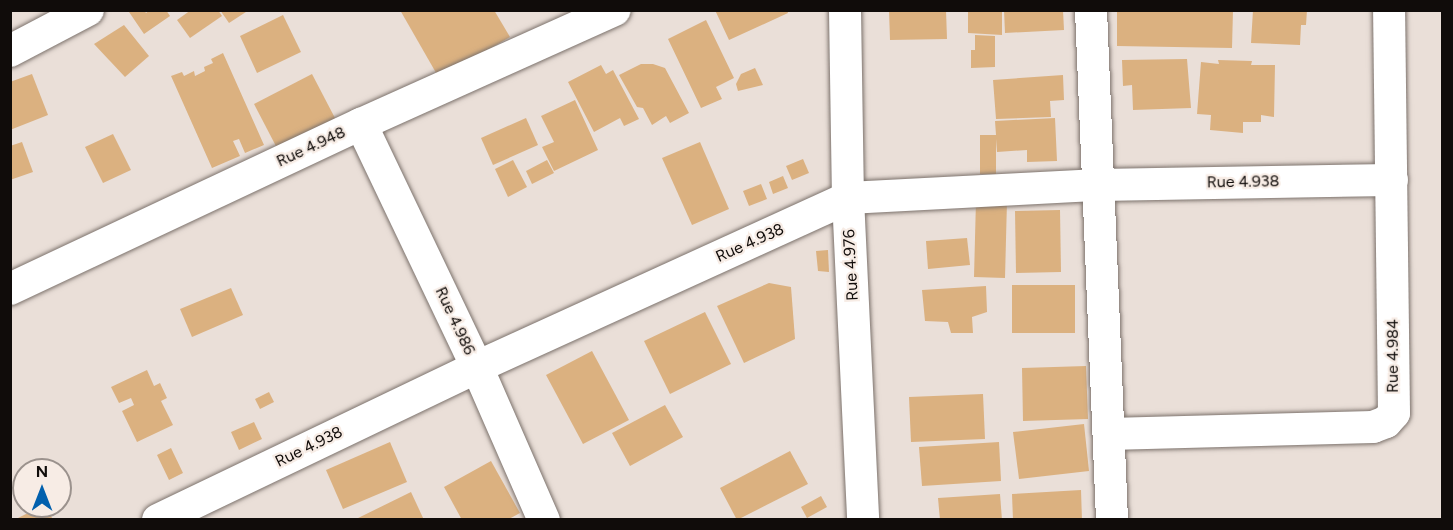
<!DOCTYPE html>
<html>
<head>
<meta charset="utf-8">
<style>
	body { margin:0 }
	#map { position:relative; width:1453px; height:530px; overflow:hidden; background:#eadfd8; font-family:Figtree,sans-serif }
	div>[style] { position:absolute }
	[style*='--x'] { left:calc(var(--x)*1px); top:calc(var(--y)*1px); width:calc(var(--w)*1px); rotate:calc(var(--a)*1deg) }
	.building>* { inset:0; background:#dbb180 }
	.roads { filter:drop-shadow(0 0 2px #7c726c) drop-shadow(0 0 2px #7c726c) }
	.minor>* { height:32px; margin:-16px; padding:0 16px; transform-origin:16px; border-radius:16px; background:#fff }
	span { translate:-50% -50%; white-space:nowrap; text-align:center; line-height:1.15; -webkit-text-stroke:4.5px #f7ece5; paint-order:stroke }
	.street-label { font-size:16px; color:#100c0a }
	.frame { position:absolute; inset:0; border:12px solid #100c0a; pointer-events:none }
	.north { position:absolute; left:12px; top:458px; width:60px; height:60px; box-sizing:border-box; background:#f7ece5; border:2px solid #9b928d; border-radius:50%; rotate:0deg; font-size:16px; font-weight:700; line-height:24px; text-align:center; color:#100c0a }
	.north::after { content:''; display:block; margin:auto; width:21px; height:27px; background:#0260ad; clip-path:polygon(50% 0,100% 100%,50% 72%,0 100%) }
</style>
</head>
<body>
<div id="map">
	<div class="building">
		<i style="clip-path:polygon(131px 10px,144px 10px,146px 13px,150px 10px,166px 10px,170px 16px,144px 34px,129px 12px)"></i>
		<i style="clip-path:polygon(191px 10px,218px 10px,222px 16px,190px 38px,177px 20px)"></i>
		<i style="clip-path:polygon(220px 10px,249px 10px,229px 23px)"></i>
		<i style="clip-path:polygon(400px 10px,494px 10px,510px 37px,439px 78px)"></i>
		<i style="clip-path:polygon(715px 10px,787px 10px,788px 13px,729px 40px)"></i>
		<i style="clip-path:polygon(889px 10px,946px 10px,947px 39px,890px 40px)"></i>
		<i style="clip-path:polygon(968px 10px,1002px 10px,1002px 35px,968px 33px)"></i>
		<i style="clip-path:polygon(1004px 10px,1063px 10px,1064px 30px,1005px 33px)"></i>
		<i style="clip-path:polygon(1117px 10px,1233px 10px,1232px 48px,1117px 46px)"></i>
		<i style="clip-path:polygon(1253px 10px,1307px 10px,1306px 25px,1301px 25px,1300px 45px,1251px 43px)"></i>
		<i style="clip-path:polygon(283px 15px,301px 52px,257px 73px,240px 36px)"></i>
		<i style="clip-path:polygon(706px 20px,734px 78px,716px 87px,722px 99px,701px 108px,668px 39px)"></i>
		<i style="clip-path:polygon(124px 25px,149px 56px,125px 77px,94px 44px)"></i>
		<i style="clip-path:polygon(975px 35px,995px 36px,995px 67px,971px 68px,971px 50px,975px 50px)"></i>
		<i style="clip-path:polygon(223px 53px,264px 145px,245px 153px,239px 139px,233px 141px,240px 156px,212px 168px,171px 76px,182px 72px,184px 76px,194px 71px,195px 76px,205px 71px,204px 67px,213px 63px,211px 59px)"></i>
		<i style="clip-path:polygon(1187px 59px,1191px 108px,1133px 110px,1132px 85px,1123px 86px,1122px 60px)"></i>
		<i style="clip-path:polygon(1218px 60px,1252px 61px,1251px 65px,1275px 65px,1274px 117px,1261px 115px,1261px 122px,1243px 122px,1243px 133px,1210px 130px,1211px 115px,1197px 114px,1201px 62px,1219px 64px)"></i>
		<i style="clip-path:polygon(641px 64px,653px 64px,665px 68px,689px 113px,670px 123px,666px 116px,652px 125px,643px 108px,637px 107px,619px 75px)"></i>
		<i style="clip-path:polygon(601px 65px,606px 74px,613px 70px,639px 119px,624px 126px,620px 118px,594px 132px,568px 82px)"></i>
		<i style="clip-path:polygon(755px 68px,763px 85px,738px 91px,736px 84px,741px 74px)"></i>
		<i style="clip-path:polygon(32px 74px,48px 115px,10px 130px,10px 82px)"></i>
		<i style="clip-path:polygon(312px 74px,336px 120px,278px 150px,254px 104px)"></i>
		<i style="clip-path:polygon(1063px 75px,1064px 100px,1050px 101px,1051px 117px,996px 119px,993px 80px)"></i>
		<i style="clip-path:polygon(575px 100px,598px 150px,554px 171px,542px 147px,554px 142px,541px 116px)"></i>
		<i style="clip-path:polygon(526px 118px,538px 145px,493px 165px,481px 138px)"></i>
		<i style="clip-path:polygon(1055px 118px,1057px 161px,1027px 162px,1027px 150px,997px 152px,996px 139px,996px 174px,980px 174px,980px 135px,996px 135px,995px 121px)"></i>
		<i style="clip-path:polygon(113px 134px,131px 170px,103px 183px,85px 147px)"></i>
		<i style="clip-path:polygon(22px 142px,33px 172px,10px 180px,10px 146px)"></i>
		<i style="clip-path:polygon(700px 142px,729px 209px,692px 225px,662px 158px)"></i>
		<i style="clip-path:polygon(803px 159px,809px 173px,792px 180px,786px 166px)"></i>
		<i style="clip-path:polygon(513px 160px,527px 187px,508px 197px,495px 169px)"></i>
		<i style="clip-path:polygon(547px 160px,554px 173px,532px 184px,526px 171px)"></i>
		<i style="clip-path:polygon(783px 176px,788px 188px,773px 194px,769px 182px)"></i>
		<i style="clip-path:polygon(761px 184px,767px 199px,749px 206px,743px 191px)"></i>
		<i style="clip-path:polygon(976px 200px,1007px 201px,1005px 278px,974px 277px)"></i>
		<i style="clip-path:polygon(1060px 210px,1061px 272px,1016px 273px,1015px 211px)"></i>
		<i style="clip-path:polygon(967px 238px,970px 265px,928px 269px,926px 241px)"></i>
		<i style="clip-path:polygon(828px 250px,829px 272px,818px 271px,816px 251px)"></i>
		<i style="clip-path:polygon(769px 283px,791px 287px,795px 339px,744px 363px,717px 306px)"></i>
		<i style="clip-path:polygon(1012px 285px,1075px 285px,1075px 333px,1012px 333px)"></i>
		<i style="clip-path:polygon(986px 286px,987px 312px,972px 317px,973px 333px,951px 333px,948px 322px,925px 321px,922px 290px)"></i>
		<i style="clip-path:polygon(231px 288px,243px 315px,192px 337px,180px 309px)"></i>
		<i style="clip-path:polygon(705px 312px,731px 364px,670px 394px,644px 341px)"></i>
		<i style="clip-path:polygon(592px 351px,629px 420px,583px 444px,546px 375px)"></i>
		<i style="clip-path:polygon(1086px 366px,1088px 419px,1023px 421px,1022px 368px)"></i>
		<i style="clip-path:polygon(147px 370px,154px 386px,160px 383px,167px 398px,161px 401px,173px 425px,137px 442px,122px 411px,134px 405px,131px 398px,119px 403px,111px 387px)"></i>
		<i style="clip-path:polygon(269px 392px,274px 402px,260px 409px,255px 399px)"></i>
		<i style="clip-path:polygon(983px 394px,985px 439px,911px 442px,909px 397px)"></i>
		<i style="clip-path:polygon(665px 405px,683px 437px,630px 466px,612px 433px)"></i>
		<i style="clip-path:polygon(254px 422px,262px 439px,239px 450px,231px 432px)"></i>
		<i style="clip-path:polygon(1084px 424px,1089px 471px,1019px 479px,1013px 432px)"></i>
		<i style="clip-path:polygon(390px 442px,407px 482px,343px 509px,326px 470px)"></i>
		<i style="clip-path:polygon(999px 442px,1001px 481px,922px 486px,919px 447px)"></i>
		<i style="clip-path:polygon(171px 448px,183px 473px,169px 480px,157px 455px)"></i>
		<i style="clip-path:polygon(790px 451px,808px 484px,737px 520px,720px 488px)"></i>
		<i style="clip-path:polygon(491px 461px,520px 513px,507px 520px,462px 520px,444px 487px)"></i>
		<i style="clip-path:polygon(1081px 490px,1082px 520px,1013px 520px,1012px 494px)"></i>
		<i style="clip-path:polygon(411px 492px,424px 520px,354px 520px)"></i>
		<i style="clip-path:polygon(1000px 494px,1002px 520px,940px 520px,938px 498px)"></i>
		<i style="clip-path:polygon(821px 496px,827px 507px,807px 518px,801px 507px)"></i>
		<i style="clip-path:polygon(42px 506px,46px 506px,53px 520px,14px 520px)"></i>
	</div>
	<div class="roads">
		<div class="minor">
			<i style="--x:845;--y:10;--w:188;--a:89.1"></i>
			<i style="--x:848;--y:198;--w:322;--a:87.3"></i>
			<i style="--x:1091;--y:10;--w:510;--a:87.64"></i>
			<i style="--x:10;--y:51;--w:88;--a:-27.7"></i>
			<i style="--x:361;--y:124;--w:269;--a:64.5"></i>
			<i style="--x:477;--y:367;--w:167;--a:66.4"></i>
			<i style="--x:10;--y:289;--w:388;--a:-25.2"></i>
			<i style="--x:361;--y:124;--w:278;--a:-24.2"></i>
			<i style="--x:1109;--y:434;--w:264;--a:-1.5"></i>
			<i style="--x:1373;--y:427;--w:14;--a:-21"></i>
			<i style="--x:1386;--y:422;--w:12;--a:-48"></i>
			<i style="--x:1394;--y:413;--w:403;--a:-90.7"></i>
			<i style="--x:158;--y:520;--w:354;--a:-25.6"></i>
			<i style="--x:477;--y:367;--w:408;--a:-24.5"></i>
			<i style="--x:848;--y:198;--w:251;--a:-3"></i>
			<i style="--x:1099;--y:185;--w:293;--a:-1"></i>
		</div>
	</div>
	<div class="street-label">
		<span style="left:311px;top:147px;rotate:-25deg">Rue 4.948</span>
		<span style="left:1243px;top:182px;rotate:-1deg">Rue 4.938</span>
		<span style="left:750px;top:243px;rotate:-24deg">Rue 4.938</span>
		<span style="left:851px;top:265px;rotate:-93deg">Rue 4.976</span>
		<span style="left:455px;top:321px;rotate:65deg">Rue 4.986</span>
		<span style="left:1393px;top:356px;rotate:-90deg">Rue 4.984</span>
		<span style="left:309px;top:447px;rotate:-26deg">Rue 4.938</span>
	</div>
	<div class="frame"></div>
	<div class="north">N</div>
</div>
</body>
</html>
